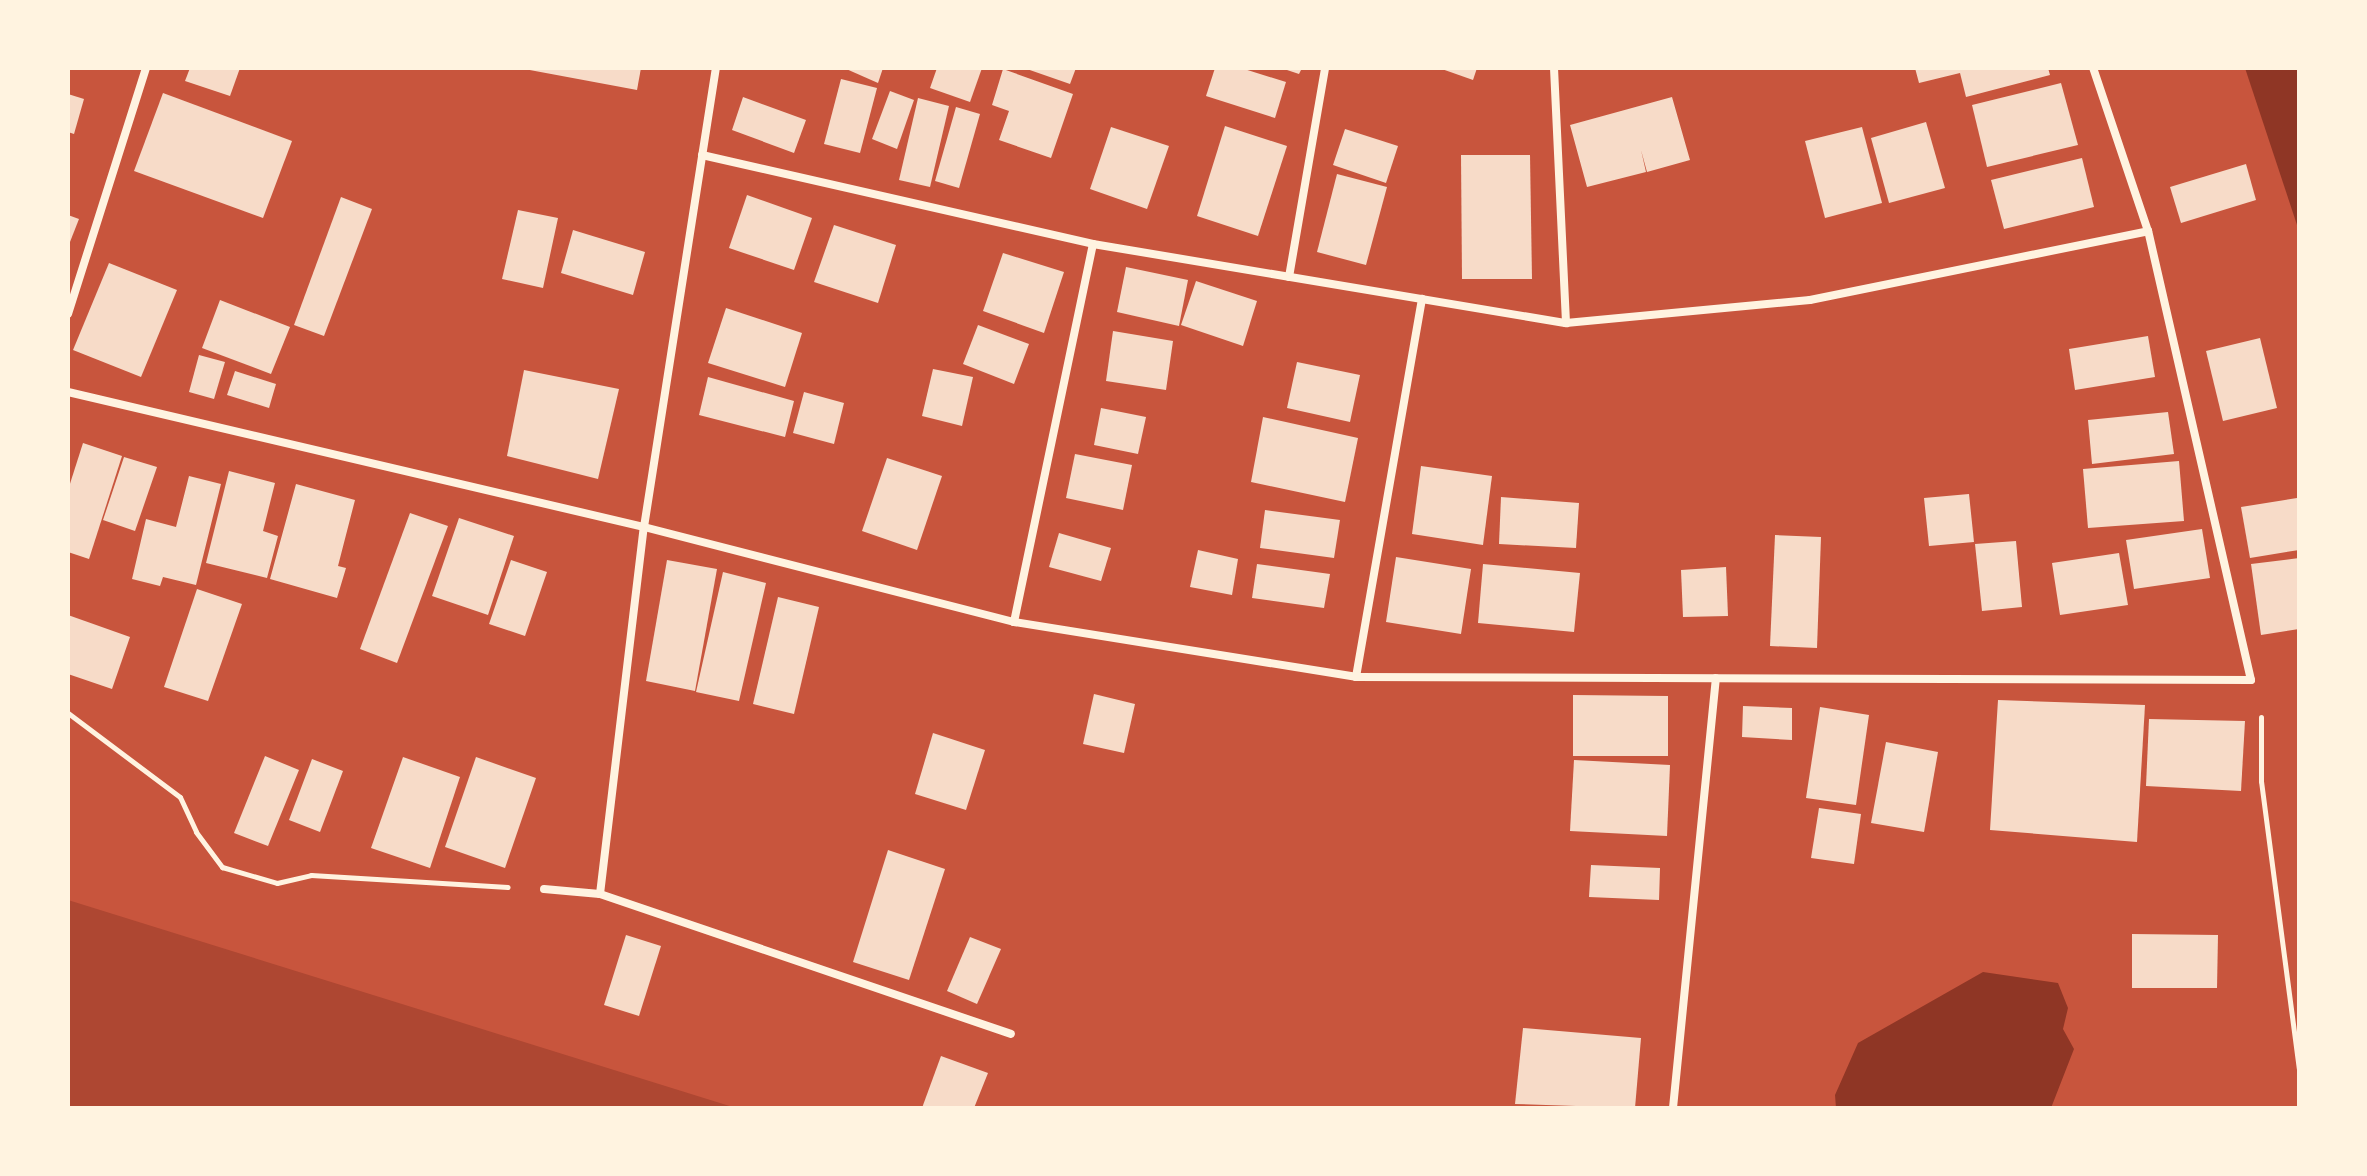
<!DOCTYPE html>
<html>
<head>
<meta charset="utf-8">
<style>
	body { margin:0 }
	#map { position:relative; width:2367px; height:1176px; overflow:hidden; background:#c8553d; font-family:"DejaVu Sans",sans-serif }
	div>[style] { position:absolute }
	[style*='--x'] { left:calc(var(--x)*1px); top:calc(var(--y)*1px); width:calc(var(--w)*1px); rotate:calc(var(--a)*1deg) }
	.green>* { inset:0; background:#ae4732 }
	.water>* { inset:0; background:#8f3625 }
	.building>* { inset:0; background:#f7dbc8 }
	.path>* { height:5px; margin:-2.5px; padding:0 2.5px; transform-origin:2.5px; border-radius:2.5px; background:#fff3e0 }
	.minor>* { height:8px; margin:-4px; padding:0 4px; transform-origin:4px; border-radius:4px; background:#fff3e0 }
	span { translate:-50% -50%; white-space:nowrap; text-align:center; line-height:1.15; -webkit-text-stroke:6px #fff3e0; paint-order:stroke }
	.frame { position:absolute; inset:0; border:70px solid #fff3e0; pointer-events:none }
</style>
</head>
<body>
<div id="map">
	<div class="green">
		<i style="clip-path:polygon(68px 900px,736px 1108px,68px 1108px)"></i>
	</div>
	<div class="water">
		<i style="clip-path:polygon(2245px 68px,2299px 68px,2299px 231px)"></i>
		<i style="clip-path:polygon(1983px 972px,2058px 983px,2068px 1008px,2063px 1029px,2074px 1049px,2051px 1108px,1836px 1108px,1835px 1095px,1858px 1043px)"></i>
	</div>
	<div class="building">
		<i style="clip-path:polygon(190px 68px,240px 68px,230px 96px,185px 81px)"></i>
		<i style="clip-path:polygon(519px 68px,641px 68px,637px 90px)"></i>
		<i style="clip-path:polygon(844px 68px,883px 68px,878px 83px)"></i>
		<i style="clip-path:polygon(937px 68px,982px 68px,970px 102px,930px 88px)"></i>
		<i style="clip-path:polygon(1024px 68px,1076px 68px,1070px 84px)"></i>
		<i style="clip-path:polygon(1215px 68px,1241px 68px,1286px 82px,1275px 118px,1206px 96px)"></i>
		<i style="clip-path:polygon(1281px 68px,1302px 68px,1299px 74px)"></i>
		<i style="clip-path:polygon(1439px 68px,1477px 68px,1473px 80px)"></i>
		<i style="clip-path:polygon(1915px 68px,2048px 68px,2050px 75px,1966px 97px,1960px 73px,1919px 83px)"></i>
		<i style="clip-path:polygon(1003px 69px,1073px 94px,1051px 158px,999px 140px,1009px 111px,992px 105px)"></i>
		<i style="clip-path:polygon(841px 79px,877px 88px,860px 153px,824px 144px)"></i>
		<i style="clip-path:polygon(2061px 83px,2078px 145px,1987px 167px,1972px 105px)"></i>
		<i style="clip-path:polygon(890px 91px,914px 100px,897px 149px,872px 139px)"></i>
		<i style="clip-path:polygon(163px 93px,292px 141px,263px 218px,134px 171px)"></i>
		<i style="clip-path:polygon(68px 94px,84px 99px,74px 134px,68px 132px)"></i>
		<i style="clip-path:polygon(743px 97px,806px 120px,794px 153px,732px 130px)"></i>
		<i style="clip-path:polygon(1672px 97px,1690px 160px,1647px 172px,1641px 150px,1646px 172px,1587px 187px,1570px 125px)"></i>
		<i style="clip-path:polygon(918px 98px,949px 106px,930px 187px,899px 180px)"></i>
		<i style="clip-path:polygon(956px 107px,980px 114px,959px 188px,935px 181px)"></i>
		<i style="clip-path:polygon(1926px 122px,1945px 188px,1889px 203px,1871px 138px)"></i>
		<i style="clip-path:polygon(1225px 126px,1287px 146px,1258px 236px,1197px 216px)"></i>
		<i style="clip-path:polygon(1111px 127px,1169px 146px,1147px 209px,1090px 189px)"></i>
		<i style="clip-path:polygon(1862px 127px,1882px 203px,1825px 218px,1805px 141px)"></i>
		<i style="clip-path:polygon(1345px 129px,1398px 146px,1386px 183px,1333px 165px)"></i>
		<i style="clip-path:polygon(1461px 155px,1530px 155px,1532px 279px,1462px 279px)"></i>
		<i style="clip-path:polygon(2082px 158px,2094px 207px,2004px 229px,1991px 180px)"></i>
		<i style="clip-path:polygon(2246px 164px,2256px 200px,2181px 223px,2170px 187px)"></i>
		<i style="clip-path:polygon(1337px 174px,1387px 187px,1366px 265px,1317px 252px)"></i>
		<i style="clip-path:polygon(747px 195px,812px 218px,794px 270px,729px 248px)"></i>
		<i style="clip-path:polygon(341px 197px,372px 209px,324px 336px,294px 325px)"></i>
		<i style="clip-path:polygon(518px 210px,558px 218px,543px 288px,502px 279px)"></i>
		<i style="clip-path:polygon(68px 215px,79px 219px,68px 247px)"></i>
		<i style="clip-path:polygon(834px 225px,896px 245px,878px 303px,814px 282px)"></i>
		<i style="clip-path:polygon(573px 230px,645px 252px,633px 295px,561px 273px)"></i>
		<i style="clip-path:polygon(1003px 253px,1064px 272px,1044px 333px,983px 311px)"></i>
		<i style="clip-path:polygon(109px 263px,177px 290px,141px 377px,73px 350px)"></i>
		<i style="clip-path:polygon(1126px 267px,1188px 280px,1179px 326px,1117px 312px)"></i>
		<i style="clip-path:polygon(1196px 281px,1257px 301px,1243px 346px,1181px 325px)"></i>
		<i style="clip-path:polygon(220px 300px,290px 327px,271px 374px,202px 348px)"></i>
		<i style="clip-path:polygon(726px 308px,802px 333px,785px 387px,708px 363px)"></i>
		<i style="clip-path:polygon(978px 325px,1029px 344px,1014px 384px,963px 364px)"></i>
		<i style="clip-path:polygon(1113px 331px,1173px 341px,1166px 390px,1106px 381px)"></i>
		<i style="clip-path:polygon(2148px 336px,2155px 377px,2075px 390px,2069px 349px)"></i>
		<i style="clip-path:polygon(2260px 338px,2277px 408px,2223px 421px,2206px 351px)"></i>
		<i style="clip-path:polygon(199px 355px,225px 362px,214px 399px,189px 392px)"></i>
		<i style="clip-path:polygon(1297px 362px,1360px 375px,1350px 422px,1287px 408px)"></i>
		<i style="clip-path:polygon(933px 369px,973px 377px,962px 426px,922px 416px)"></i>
		<i style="clip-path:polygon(524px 370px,619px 389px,598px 479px,507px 456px)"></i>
		<i style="clip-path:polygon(235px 371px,276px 384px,269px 408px,227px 395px)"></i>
		<i style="clip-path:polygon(708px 377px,794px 401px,785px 437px,699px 415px)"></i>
		<i style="clip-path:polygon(804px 392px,844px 403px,834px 444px,793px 433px)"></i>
		<i style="clip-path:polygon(1101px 408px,1146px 417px,1138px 454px,1094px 445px)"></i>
		<i style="clip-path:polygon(2168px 412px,2174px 454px,2092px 464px,2088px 420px)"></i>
		<i style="clip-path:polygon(1263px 417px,1358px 438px,1345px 502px,1251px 482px)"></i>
		<i style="clip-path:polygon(83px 443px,122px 456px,89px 559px,68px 552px,68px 490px)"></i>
		<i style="clip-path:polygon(1075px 454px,1132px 465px,1123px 510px,1066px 498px)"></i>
		<i style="clip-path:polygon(124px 457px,157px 467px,135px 531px,103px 520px)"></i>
		<i style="clip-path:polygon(887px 458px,942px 476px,917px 550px,862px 531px)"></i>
		<i style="clip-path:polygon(2179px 461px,2184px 521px,2088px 528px,2083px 469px)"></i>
		<i style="clip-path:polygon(1421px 466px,1492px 476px,1483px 545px,1412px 534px)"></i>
		<i style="clip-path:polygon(229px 471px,275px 483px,263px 531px,278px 536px,267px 578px,206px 563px)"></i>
		<i style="clip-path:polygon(189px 476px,221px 484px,196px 585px,163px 577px,160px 586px,132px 579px,146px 519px,176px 527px)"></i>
		<i style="clip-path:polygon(296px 484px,355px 500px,338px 566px,346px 568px,337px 598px,270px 579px)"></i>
		<i style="clip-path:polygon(1969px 494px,1974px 542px,1929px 546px,1924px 498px)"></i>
		<i style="clip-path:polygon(1501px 497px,1579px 503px,1576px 548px,1499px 544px)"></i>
		<i style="clip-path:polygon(2297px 498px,2299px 550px,2250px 558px,2241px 507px)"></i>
		<i style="clip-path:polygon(1265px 510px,1340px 520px,1334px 558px,1260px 548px)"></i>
		<i style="clip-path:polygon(410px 513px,448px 526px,397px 663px,360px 649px)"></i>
		<i style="clip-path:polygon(459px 518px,514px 536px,488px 615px,432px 596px)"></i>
		<i style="clip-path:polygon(2202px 529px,2210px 578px,2134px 589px,2126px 540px)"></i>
		<i style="clip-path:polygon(1059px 533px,1111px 548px,1101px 581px,1049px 567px)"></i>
		<i style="clip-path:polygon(1775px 535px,1821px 537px,1817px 648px,1770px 646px)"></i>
		<i style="clip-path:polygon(2016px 541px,2022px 607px,1982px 611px,1975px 544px)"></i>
		<i style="clip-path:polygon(1198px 550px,1238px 559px,1232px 595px,1190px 587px)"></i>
		<i style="clip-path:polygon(2119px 553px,2128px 605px,2060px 615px,2052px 563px)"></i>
		<i style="clip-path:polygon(1396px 557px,1471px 569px,1461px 634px,1386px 622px)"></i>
		<i style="clip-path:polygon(2299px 558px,2299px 629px,2261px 635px,2251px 564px)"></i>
		<i style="clip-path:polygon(511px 560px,547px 572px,525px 636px,489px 624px)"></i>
		<i style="clip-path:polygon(667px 560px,717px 569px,695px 691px,646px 681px)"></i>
		<i style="clip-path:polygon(1257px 564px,1330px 574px,1324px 608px,1252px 598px)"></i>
		<i style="clip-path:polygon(1483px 564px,1580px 573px,1574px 632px,1478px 623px)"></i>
		<i style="clip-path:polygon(1726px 567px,1728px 616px,1683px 617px,1681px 570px)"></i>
		<i style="clip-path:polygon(723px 572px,766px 583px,739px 701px,696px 692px)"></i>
		<i style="clip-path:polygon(197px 589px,242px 604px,208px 701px,164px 687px)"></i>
		<i style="clip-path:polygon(778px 597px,819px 607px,794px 714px,753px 704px)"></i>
		<i style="clip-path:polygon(68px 615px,130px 637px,112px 689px,68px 674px)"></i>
		<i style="clip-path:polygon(1094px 694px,1135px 704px,1124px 753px,1083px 744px)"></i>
		<i style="clip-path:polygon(1573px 695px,1668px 696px,1668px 756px,1573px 756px)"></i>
		<i style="clip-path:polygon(1998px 700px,2145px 705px,2137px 842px,1990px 830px)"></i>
		<i style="clip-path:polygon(1743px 706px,1792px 708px,1792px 740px,1742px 737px)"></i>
		<i style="clip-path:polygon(1820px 707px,1869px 715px,1856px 805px,1806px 798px)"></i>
		<i style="clip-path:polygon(2149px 719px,2245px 721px,2241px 791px,2146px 786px)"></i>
		<i style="clip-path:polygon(933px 733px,985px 750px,966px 810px,915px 794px)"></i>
		<i style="clip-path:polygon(1886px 742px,1938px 752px,1924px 832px,1871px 823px)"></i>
		<i style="clip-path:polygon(265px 756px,299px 770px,268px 846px,234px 833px)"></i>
		<i style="clip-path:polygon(403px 757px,460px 777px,430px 868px,371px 848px)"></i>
		<i style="clip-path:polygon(476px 757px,536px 778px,505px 868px,445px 847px)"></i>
		<i style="clip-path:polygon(312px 759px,343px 771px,320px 832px,289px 820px)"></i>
		<i style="clip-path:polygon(1574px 760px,1670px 765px,1667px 836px,1570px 831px)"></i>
		<i style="clip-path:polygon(1819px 808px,1861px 814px,1854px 864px,1811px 858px)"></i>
		<i style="clip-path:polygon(888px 850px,945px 869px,909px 980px,853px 962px)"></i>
		<i style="clip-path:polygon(1591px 865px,1660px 868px,1659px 900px,1589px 897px)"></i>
		<i style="clip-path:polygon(2132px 934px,2218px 935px,2217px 988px,2132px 988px)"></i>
		<i style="clip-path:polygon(626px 935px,661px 946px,639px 1016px,604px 1005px)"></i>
		<i style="clip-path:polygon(970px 937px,1001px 949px,977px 1004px,947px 991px)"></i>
		<i style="clip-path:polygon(1523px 1028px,1641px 1038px,1635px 1108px,1515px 1104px)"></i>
		<i style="clip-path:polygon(941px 1056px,988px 1073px,974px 1108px,922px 1108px)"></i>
	</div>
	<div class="path">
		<i style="--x:68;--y:713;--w:140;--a:36.9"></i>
		<i style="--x:180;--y:797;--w:38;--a:65"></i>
		<i style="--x:196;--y:832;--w:44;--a:53.4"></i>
		<i style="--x:222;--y:867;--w:57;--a:16.2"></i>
		<i style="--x:277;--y:883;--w:35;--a:-13"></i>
		<i style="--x:311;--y:875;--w:197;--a:3.5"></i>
		<i style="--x:2261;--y:717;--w:64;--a:90"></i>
		<i style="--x:2261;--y:781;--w:290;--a:82.5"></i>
	</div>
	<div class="minor">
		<i style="--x:1554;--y:68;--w:255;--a:87.3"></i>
		<i style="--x:702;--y:155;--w:401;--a:12.8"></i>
		<i style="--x:1093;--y:244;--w:480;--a:9.5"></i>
		<i style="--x:1566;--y:323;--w:245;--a:-5.4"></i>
		<i style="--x:1810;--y:300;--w:345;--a:-11.5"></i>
		<i style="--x:1289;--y:277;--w:212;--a:-80.2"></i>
		<i style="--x:68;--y:314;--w:258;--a:-72.4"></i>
		<i style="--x:68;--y:392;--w:592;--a:13.19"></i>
		<i style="--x:644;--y:527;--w:382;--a:14.4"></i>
		<i style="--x:1014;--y:622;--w:346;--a:9.1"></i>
		<i style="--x:1356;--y:677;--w:895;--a:0.19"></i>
		<i style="--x:2251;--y:680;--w:461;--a:-102.9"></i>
		<i style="--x:2148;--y:231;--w:172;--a:-108.6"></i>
		<i style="--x:1014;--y:622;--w:386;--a:-78.2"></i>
		<i style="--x:1356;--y:677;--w:384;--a:-80.1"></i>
		<i style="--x:544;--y:889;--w:56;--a:5.1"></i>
		<i style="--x:600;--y:894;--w:434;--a:18.8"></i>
		<i style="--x:600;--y:894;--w:370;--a:-83.2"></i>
		<i style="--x:644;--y:527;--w:465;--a:-81.1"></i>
		<i style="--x:1673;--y:1108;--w:432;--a:-84.3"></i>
	</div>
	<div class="frame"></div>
</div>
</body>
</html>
